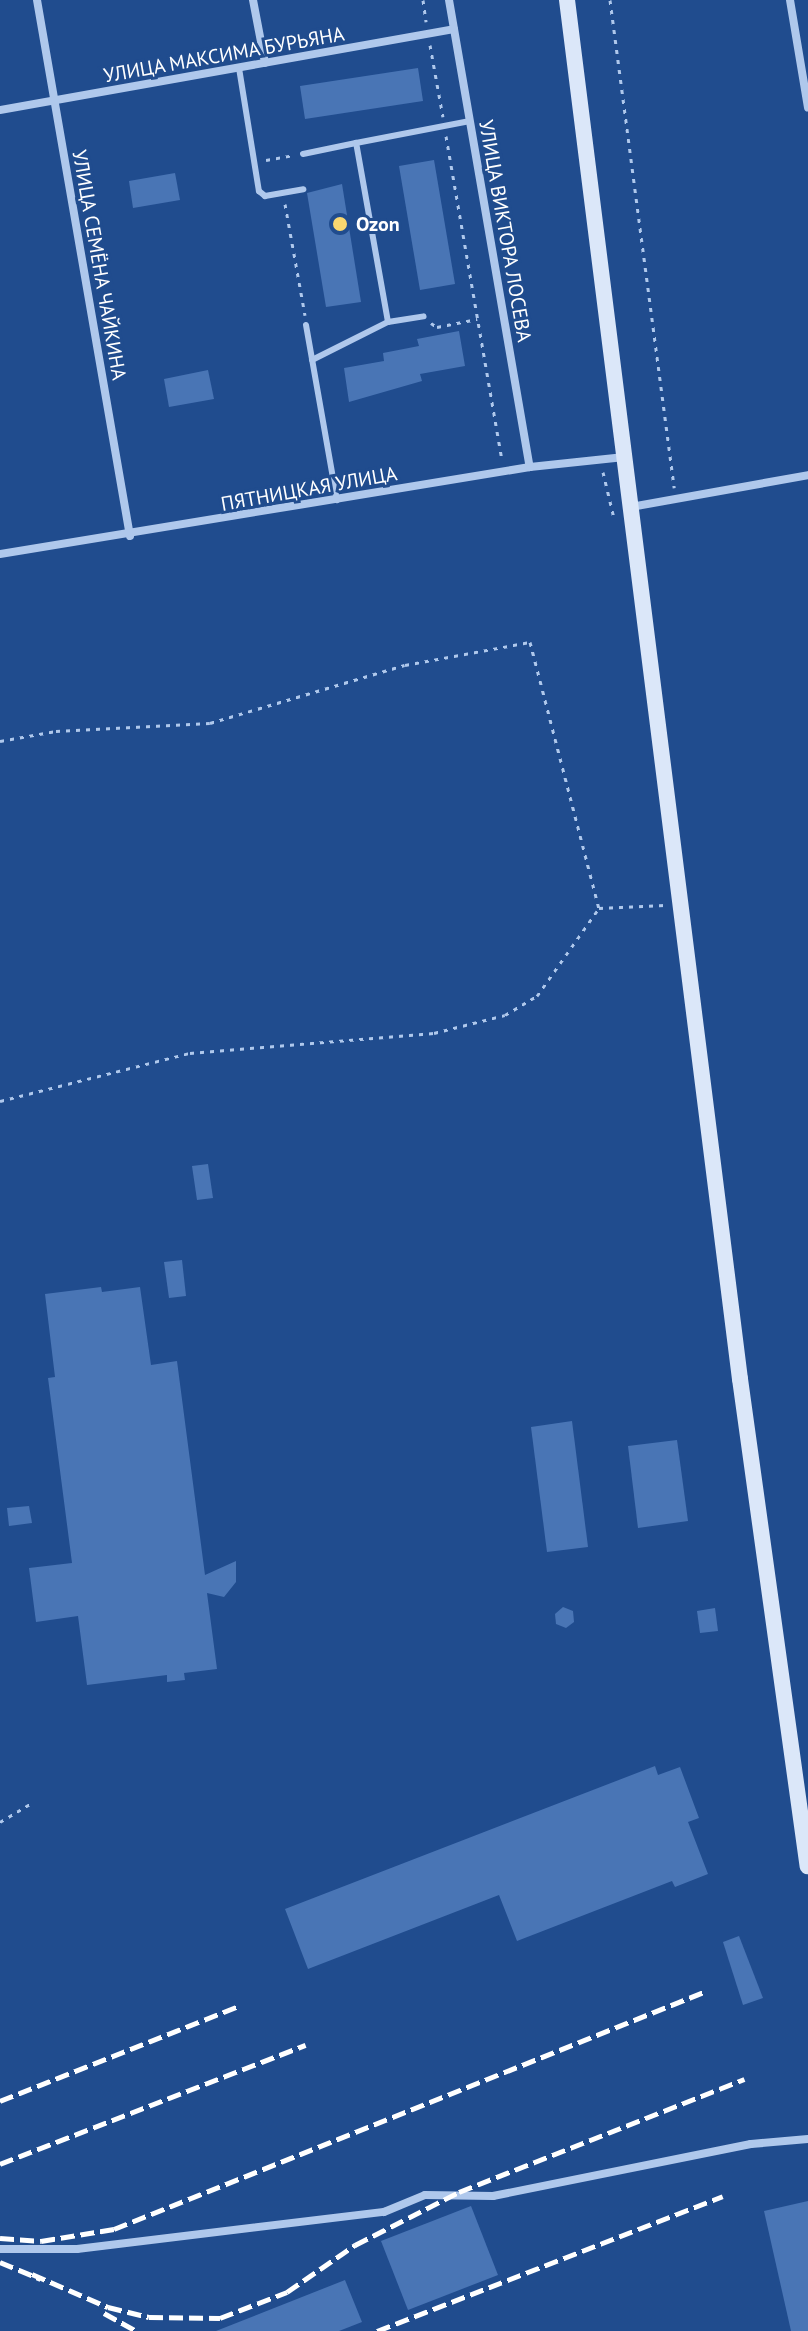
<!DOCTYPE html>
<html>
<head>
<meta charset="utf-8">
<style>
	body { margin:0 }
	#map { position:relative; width:808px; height:2331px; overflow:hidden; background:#204c8e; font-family:"PT Sans",sans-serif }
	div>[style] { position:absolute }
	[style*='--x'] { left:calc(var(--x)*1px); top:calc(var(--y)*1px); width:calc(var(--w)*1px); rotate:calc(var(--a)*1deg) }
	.building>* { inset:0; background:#4975b5 }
	.path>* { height:3px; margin-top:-1.5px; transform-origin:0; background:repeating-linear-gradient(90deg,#afc8ec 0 4px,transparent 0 10px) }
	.lane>* { height:6px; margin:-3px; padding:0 3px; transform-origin:3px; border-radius:3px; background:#afc8ec }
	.street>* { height:8px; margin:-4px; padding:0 4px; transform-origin:4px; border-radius:4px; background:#afc8ec }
	.secondary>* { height:16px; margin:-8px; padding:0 8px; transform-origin:8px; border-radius:8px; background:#dbe7f9 }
	.rail>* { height:5px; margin-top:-2.5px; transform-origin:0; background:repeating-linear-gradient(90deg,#fff 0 14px,transparent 0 20px) }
	.dots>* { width:22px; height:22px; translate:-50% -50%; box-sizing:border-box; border:4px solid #204c8e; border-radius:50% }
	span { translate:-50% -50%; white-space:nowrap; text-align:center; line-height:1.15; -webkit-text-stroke:6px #204c8e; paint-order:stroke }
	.street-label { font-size:20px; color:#fff }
	.poi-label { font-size:20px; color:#fff; font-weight:700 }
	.left { translate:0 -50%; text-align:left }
</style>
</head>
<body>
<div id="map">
	<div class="building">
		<i style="clip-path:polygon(418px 68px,423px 101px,305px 119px,300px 86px)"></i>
		<i style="clip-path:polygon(434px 160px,455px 284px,420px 290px,399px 166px)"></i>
		<i style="clip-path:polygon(175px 173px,180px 200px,133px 208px,129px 181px)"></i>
		<i style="clip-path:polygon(342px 184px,361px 302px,326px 307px,307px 193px)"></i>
		<i style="clip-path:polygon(459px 331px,465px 366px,420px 374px,422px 381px,349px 402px,344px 368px,384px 361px,383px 353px,419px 346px,417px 339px)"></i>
		<i style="clip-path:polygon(208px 370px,214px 399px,169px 407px,164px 379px)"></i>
		<i style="clip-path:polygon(208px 1164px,213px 1198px,197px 1200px,192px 1166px)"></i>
		<i style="clip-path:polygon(182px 1260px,186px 1296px,169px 1298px,164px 1262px)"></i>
		<i style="clip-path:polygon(101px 1287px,102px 1292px,140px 1287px,151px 1365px,177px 1361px,205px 1575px,236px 1561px,236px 1582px,224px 1597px,207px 1593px,217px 1669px,184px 1673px,185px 1680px,167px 1682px,167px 1675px,87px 1685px,78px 1616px,36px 1622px,29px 1568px,72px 1563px,48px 1378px,55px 1377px,45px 1294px)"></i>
		<i style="clip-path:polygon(572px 1421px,588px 1547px,547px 1552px,531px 1427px)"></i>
		<i style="clip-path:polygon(677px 1440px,688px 1521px,638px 1528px,628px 1446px)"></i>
		<i style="clip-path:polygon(29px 1506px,32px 1523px,9px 1526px,7px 1508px)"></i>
		<i style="clip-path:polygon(563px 1607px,573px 1611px,574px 1622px,566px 1628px,556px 1624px,555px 1614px)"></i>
		<i style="clip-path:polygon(715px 1608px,718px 1631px,700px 1633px,697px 1611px)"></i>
		<i style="clip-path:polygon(655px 1766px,658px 1775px,680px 1767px,699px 1818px,688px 1822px,708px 1874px,675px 1887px,672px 1881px,517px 1941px,499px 1895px,308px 1969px,285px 1909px)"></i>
		<i style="clip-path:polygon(739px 1936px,763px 1998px,743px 2005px,723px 1942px)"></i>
		<i style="clip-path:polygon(808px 2201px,808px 2331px,791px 2331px,764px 2211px)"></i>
		<i style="clip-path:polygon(471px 2206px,498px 2275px,408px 2310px,381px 2241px)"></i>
		<i style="clip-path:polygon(345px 2280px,362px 2322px,339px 2331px,216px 2331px)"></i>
	</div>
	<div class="path">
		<i style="--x:423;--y:0;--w:22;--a:82"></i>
		<i style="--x:610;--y:0;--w:492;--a:82.5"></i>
		<i style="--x:430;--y:45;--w:73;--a:79.8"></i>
		<i style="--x:446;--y:136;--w:329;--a:80.2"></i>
		<i style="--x:266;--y:160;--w:28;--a:-10"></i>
		<i style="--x:285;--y:204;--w:113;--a:79.8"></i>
		<i style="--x:431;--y:323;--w:7;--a:34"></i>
		<i style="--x:437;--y:327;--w:41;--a:-11.3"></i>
		<i style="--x:603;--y:472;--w:47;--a:76.6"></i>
		<i style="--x:0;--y:741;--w:57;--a:-10.1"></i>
		<i style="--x:56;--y:731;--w:154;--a:-3"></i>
		<i style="--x:210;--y:723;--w:203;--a:-16.6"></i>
		<i style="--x:405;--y:665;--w:127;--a:-10.4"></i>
		<i style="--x:530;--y:642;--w:275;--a:75.5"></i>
		<i style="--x:599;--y:908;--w:66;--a:-2.6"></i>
		<i style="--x:0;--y:1101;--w:196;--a:-14.2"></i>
		<i style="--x:190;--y:1053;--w:245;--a:-4.7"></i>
		<i style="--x:434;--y:1033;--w:73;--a:-14.2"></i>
		<i style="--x:505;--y:1015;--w:37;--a:-31"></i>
		<i style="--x:537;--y:996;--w:108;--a:-54.8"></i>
		<i style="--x:0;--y:1822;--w:35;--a:-31"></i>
	</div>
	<div class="lane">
		<i style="--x:239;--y:68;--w:125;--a:80.8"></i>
		<i style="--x:259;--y:191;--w:8;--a:40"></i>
		<i style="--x:265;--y:196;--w:39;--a:-10"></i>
		<i style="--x:303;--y:154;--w:54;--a:-11.7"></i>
		<i style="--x:388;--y:322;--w:182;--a:-100.1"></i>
		<i style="--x:356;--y:143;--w:116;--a:-10.9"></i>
		<i style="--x:306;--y:325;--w:178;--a:80"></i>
		<i style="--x:312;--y:360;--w:85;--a:-26.6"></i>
		<i style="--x:388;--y:322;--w:36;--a:-9"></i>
	</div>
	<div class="street">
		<i style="--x:37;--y:0;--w:544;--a:80.16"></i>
		<i style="--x:253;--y:0;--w:64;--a:79.2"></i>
		<i style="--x:449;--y:0;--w:474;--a:80.2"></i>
		<i style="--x:790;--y:0;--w:109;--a:80.5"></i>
		<i style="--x:0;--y:110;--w:461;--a:-10.1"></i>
		<i style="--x:631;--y:507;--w:180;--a:-10.2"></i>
		<i style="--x:0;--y:554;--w:537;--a:-9.32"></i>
		<i style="--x:530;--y:467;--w:95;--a:-6.1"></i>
		<i style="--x:0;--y:2249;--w:77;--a:0"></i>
		<i style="--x:77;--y:2249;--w:309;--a:-6.9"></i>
		<i style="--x:384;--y:2212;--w:44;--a:-22.5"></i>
		<i style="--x:425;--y:2195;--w:68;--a:0.8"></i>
		<i style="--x:493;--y:2196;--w:263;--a:-11.4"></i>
		<i style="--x:751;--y:2144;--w:57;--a:-5"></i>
	</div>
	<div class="secondary">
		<i style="--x:567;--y:0;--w:1390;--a:82.85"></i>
		<i style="--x:740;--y:1379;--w:492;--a:82.1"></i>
	</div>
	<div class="rail">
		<i style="--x:0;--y:2101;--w:257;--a:-21.7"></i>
		<i style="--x:0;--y:2164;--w:328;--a:-21.3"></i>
		<i style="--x:0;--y:2238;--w:41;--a:4.2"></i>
		<i style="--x:41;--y:2241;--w:74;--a:-9.3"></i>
		<i style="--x:114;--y:2229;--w:636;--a:-21.89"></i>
		<i style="--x:0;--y:2262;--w:44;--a:22.5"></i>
		<i style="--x:32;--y:2274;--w:83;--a:23.5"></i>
		<i style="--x:108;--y:2307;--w:42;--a:13.7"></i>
		<i style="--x:149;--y:2317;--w:71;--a:0.8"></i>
		<i style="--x:220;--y:2318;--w:72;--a:-21.2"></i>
		<i style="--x:287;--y:2292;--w:83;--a:-34.7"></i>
		<i style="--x:355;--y:2245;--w:117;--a:-27"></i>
		<i style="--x:459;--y:2192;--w:307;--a:-21.6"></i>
		<i style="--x:104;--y:2313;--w:37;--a:29"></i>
		<i style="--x:377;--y:2331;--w:371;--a:-21.3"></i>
	</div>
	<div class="dots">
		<i style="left:340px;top:224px;background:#f9d770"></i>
	</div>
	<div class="street-label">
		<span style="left:224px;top:55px;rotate:-10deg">УЛИЦА МАКСИМА БУРЬЯНА</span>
		<span style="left:505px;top:231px;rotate:80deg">УЛИЦА ВИКТОРА ЛОСЕВА</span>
		<span style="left:99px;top:265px;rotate:80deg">УЛИЦА СЕМЁНА ЧАЙКИНА</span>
		<span style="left:309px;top:489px;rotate:-10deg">ПЯТНИЦКАЯ УЛИЦА</span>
	</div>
	<div class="poi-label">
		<span class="left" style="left:356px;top:224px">Ozon</span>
	</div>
</div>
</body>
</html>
